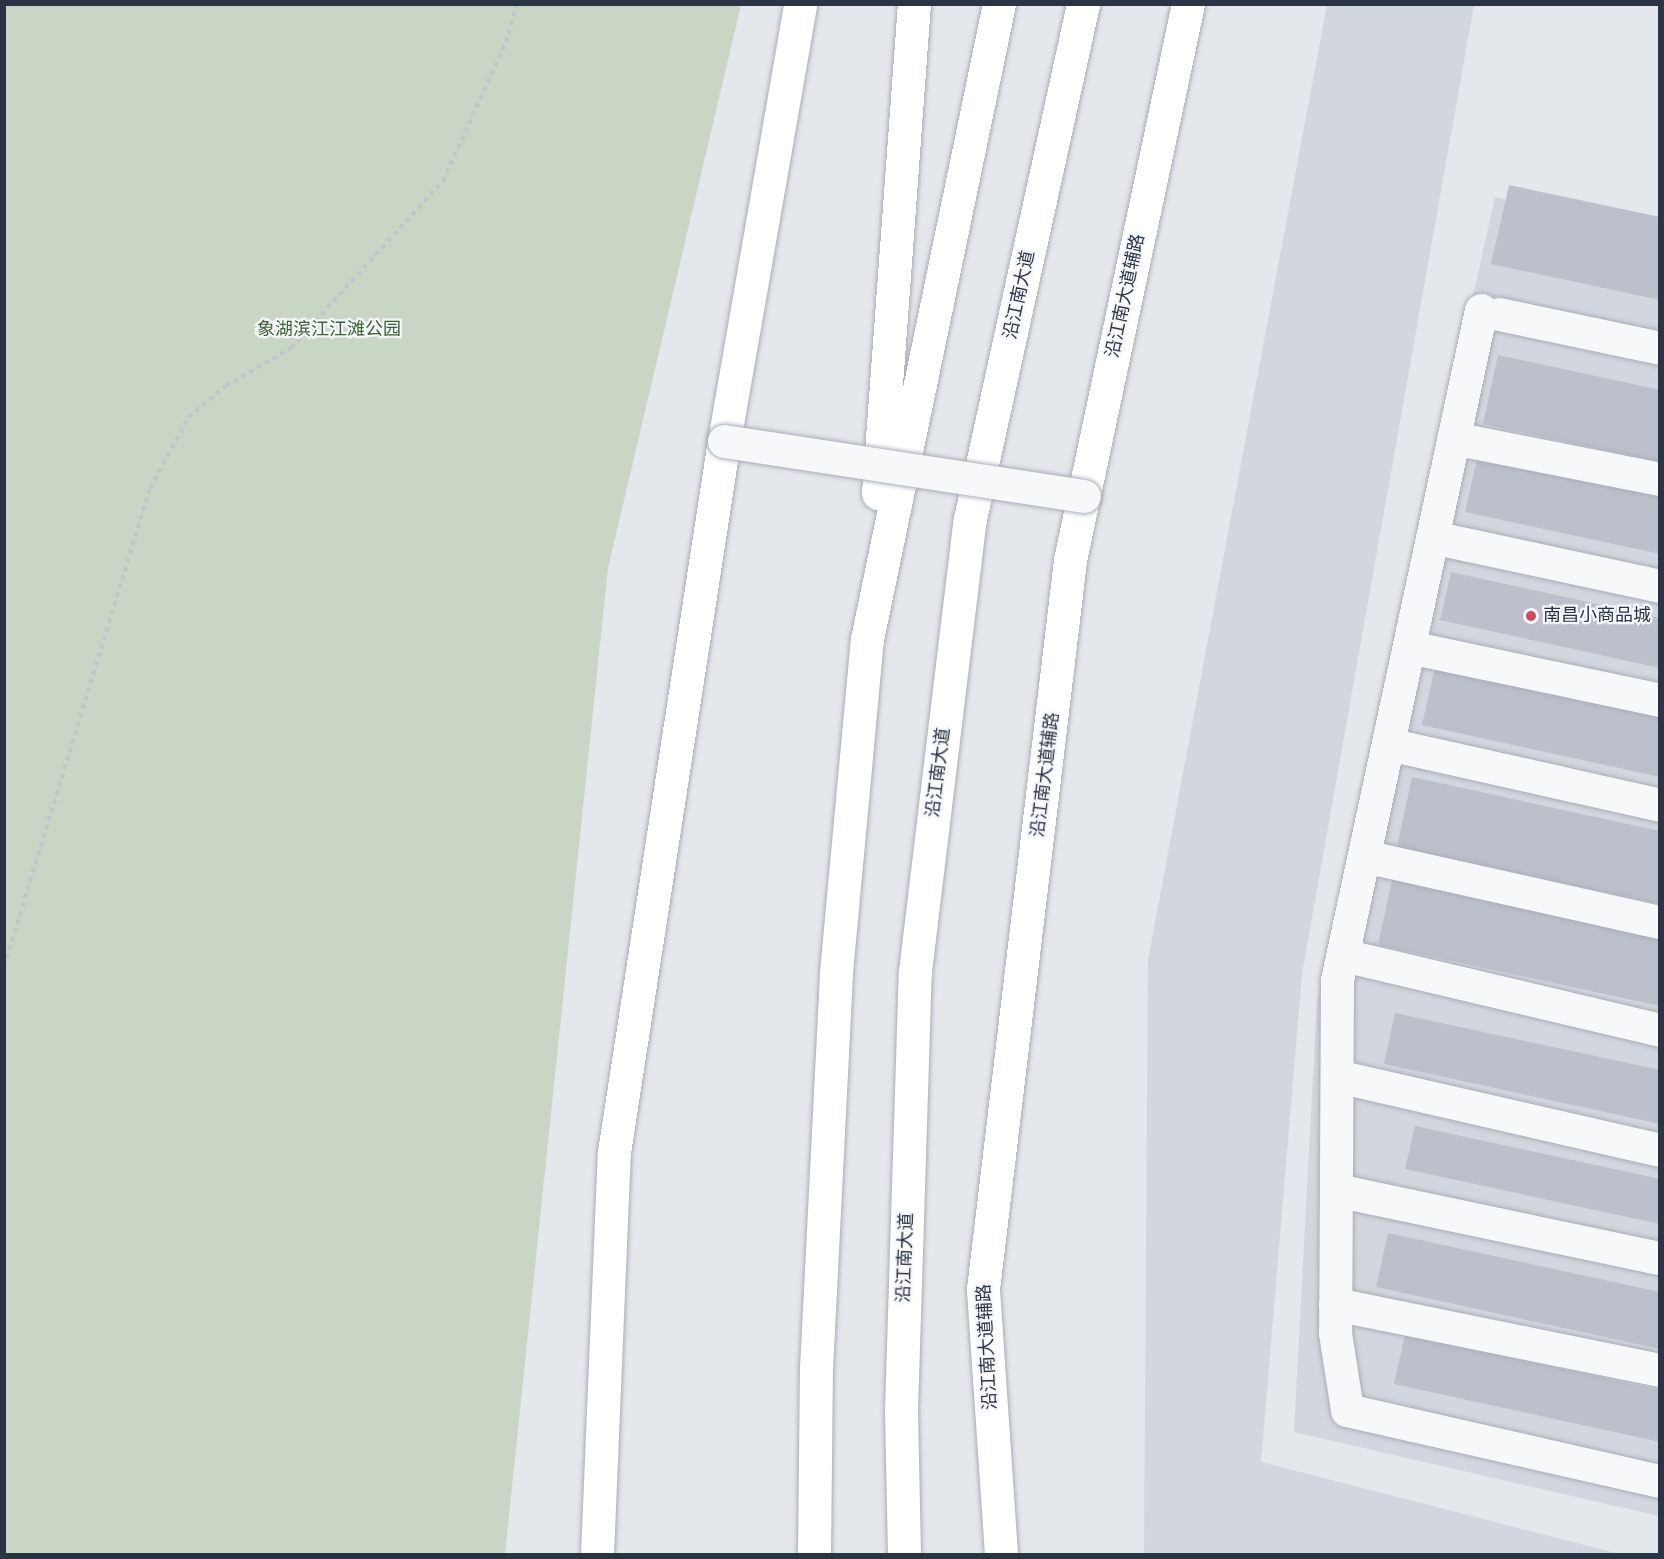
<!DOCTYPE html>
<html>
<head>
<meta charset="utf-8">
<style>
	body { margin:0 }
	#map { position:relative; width:1664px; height:1559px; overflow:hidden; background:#e4e7ec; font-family:"Alegreya Sans","Noto Sans SC",sans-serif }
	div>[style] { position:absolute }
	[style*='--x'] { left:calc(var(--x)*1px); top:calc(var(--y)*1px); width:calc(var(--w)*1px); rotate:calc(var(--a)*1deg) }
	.built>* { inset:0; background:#d2d6de }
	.green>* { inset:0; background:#c9d6c5 }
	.building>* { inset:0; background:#bbc0ca }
	.path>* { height:4px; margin-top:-2px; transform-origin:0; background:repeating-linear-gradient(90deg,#c2c5cb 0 4.5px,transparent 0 9px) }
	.roads { filter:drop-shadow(0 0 2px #a9aeb7) drop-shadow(0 0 2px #a9aeb7) }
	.minor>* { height:33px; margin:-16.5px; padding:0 16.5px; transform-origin:16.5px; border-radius:16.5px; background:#f7f8fa }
	.major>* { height:33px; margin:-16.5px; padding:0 16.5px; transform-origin:16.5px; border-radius:16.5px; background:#fff }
	.highway>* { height:33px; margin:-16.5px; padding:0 16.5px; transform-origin:16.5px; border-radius:16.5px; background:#fff }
	.bridges { filter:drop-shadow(0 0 2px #a9aeb7) drop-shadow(0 0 2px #a9aeb7) }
	.minor-bridge>* { height:33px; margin:-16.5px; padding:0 16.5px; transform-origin:16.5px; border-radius:16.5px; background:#f7f8fa }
	.dots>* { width:16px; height:16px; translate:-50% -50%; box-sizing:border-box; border:3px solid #f4f6f9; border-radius:50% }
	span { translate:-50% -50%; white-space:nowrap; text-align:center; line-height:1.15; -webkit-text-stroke:4.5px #f4f6f9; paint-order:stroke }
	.street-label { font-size:18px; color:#2b3445 }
	.park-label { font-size:18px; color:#3f6138 }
	.poi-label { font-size:18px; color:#2b3445 }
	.left { translate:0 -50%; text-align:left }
	.frame { position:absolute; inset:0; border:6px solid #2b3445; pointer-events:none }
</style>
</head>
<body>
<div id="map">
	<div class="built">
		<i style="clip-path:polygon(1327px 5px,1474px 5px,1302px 974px,1261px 1462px,1620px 1554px,1144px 1554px,1148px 960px)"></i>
		<i style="clip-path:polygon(1495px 197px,1659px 232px,1659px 1516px,1294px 1432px,1317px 1001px)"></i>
	</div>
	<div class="green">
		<i style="clip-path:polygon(5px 4px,741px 5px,608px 568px,505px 1554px,5px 1554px)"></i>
	</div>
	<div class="building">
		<i style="clip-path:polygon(1509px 185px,1660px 217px,1660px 300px,1491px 264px)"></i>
		<i style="clip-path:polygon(1498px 355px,1660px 390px,1660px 462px,1483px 424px)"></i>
		<i style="clip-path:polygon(1478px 455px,1660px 494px,1660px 554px,1465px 512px)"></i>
		<i style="clip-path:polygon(1451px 572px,1660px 618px,1660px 668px,1440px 620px)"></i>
		<i style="clip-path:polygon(1436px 663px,1660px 711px,1660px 777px,1422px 725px)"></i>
		<i style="clip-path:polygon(1412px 777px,1660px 831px,1660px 904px,1397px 847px)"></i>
		<i style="clip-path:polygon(1393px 876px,1660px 934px,1660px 1006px,1378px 945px)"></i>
		<i style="clip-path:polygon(1395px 1013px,1660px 1070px,1660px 1124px,1384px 1064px)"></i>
		<i style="clip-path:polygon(1415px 1126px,1660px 1179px,1660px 1224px,1405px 1169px)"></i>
		<i style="clip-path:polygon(1388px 1233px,1660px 1292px,1660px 1349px,1376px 1287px)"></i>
		<i style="clip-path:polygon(1405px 1335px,1660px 1390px,1660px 1442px,1394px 1384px)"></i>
	</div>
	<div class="path">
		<i style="--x:4;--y:967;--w:501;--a:-73.05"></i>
		<i style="--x:150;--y:488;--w:81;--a:-61.2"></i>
		<i style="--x:189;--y:417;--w:48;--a:-40"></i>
		<i style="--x:226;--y:386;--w:75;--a:-30.3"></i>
		<i style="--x:291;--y:348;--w:226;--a:-47.7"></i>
		<i style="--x:443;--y:181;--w:153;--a:-65.6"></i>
		<i style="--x:506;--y:42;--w:40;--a:-74"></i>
	</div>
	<div class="roads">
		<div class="minor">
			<i style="--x:1481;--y:310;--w:685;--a:102.13"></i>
			<i style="--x:1337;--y:980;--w:353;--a:90.3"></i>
			<i style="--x:1335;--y:1333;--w:78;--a:81.1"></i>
			<i style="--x:1347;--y:1410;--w:321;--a:12.8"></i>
			<i style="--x:1499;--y:314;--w:165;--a:11.9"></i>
			<i style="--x:1453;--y:438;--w:211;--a:11.2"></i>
			<i style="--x:1432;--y:537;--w:233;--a:12.1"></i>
			<i style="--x:1409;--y:647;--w:257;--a:11.9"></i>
			<i style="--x:1388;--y:744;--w:279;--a:12.6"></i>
			<i style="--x:1364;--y:856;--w:303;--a:12.6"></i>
			<i style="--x:1343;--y:955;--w:326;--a:13.3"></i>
			<i style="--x:1337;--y:1076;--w:331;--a:12.9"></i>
			<i style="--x:1336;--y:1190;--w:331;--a:11.9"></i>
			<i style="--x:1335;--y:1304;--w:332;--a:11.5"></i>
		</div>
		<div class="major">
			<i style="--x:597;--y:1554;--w:402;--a:-87.6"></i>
			<i style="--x:614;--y:1152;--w:719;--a:-81.21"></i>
			<i style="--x:724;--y:441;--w:444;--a:-80.1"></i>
			<i style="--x:1001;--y:1554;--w:266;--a:-93.9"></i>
			<i style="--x:983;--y:1289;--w:734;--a:-83.19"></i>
			<i style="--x:1070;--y:560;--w:568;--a:-78.02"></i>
		</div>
		<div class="highway">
			<i style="--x:878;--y:493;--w:490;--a:-85.8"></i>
			<i style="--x:814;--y:1554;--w:185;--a:-89.4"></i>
			<i style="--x:816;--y:1369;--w:398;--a:-87.1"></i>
			<i style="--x:836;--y:972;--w:334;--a:-84.7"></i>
			<i style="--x:867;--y:639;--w:649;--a:-78.26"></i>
			<i style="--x:904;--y:1554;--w:144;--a:-91.2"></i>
			<i style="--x:901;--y:1410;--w:439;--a:-88.2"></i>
			<i style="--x:915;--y:971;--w:455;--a:-83.1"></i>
			<i style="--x:970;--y:519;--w:527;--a:-77.62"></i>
		</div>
	</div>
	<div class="bridges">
		<div class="minor-bridge">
			<i style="--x:724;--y:441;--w:364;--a:8.7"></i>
		</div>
	</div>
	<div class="dots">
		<i style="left:1531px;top:616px;background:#d1495b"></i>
	</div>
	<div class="street-label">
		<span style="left:1020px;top:295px;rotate:-78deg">沿江南大道</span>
		<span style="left:1126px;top:296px;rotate:-78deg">沿江南大道辅路</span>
		<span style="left:939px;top:773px;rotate:-83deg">沿江南大道</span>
		<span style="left:1046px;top:775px;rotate:-83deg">沿江南大道辅路</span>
		<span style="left:906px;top:1258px;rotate:-88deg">沿江南大道</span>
		<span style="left:988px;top:1347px;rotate:-93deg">沿江南大道辅路</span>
	</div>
	<div class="park-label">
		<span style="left:329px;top:330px">象湖滨江江滩公园</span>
	</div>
	<div class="poi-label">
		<span class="left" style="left:1543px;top:616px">南昌小商品城</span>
	</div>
	<div class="frame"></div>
</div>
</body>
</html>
